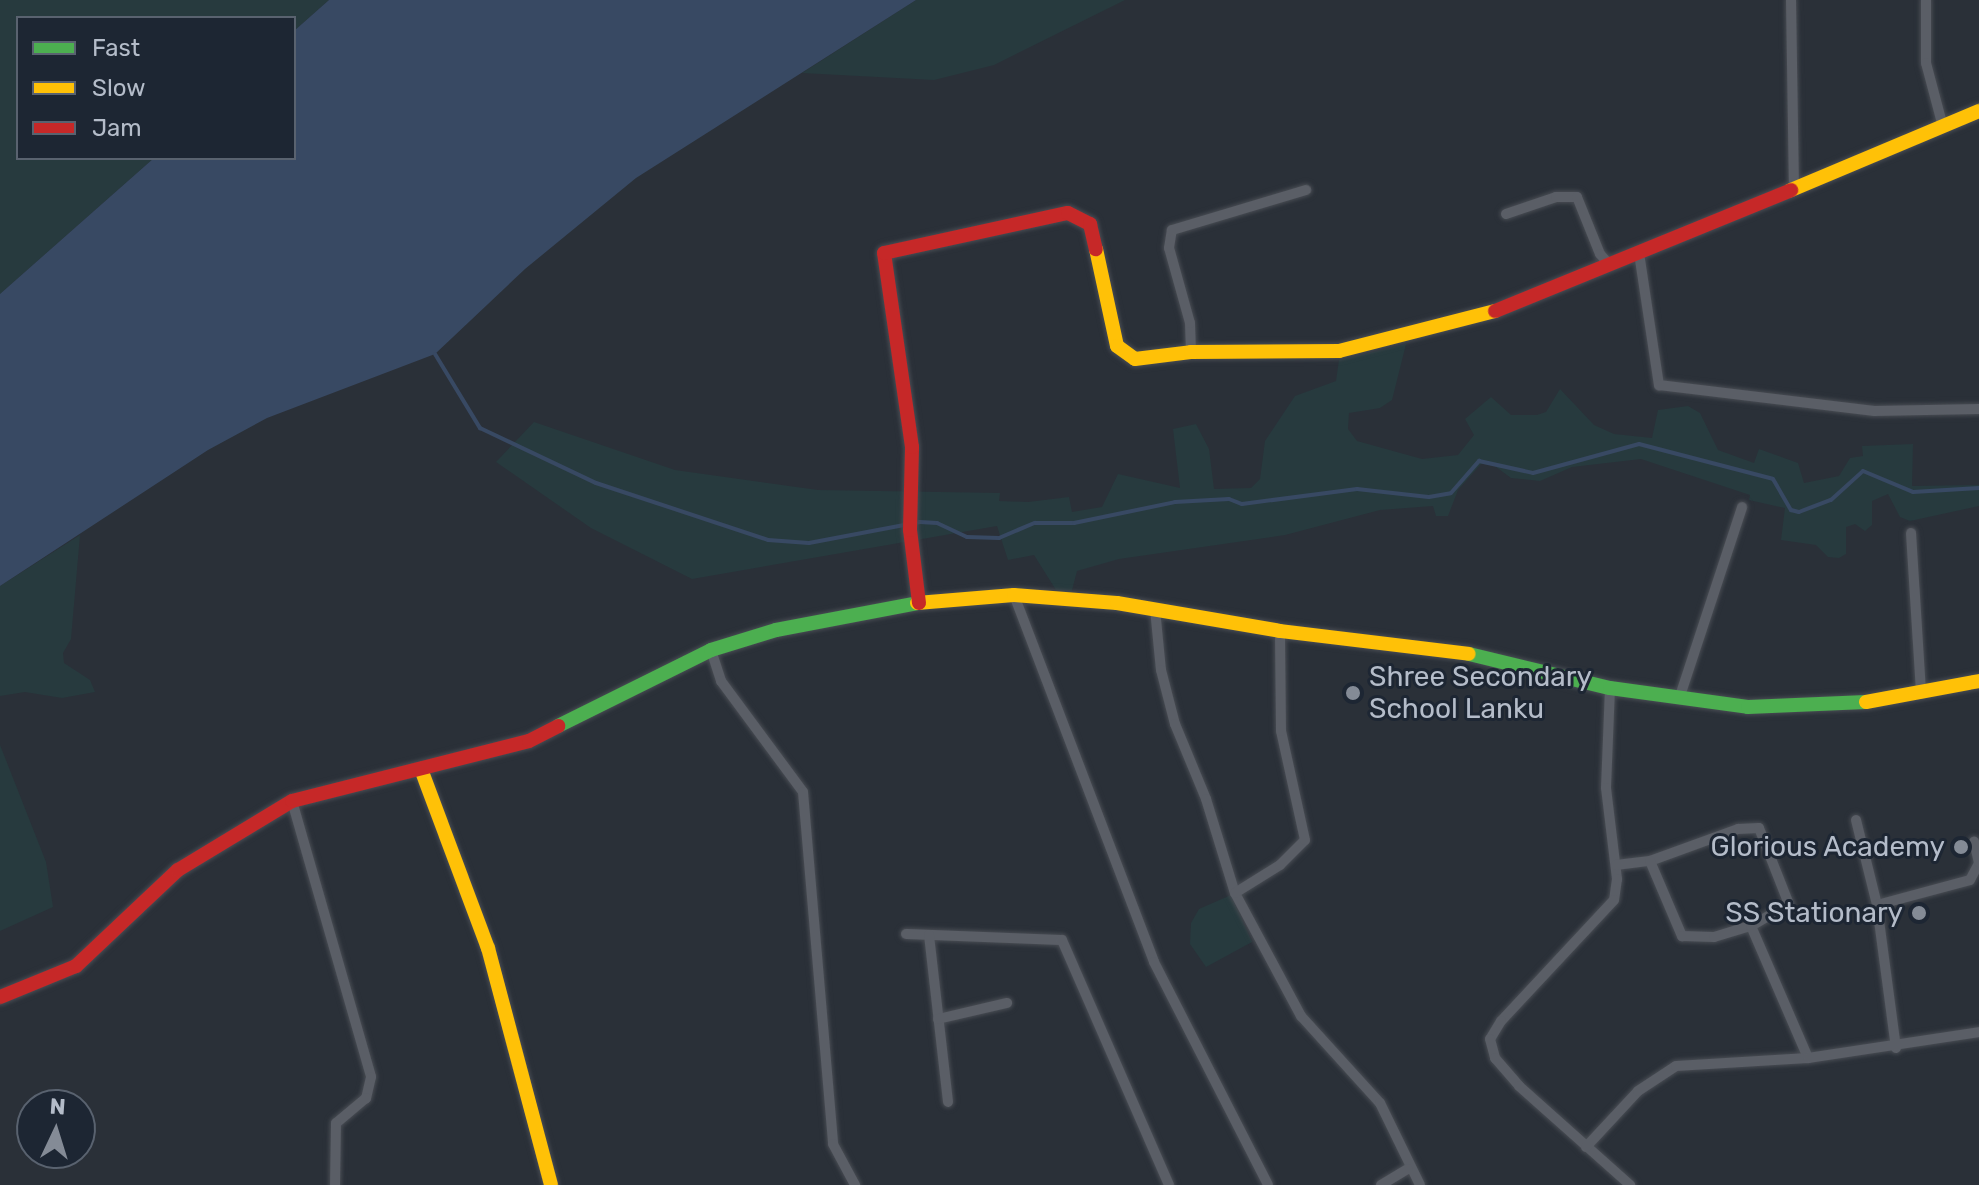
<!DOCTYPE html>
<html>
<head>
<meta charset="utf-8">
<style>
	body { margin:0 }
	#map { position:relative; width:1979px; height:1185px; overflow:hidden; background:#2a3038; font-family:Rubik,sans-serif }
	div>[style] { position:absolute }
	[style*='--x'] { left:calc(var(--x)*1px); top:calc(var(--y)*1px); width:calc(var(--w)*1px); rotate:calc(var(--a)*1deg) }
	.green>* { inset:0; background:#273a3e }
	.water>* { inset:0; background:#384963 }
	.stream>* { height:4px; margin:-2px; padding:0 2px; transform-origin:2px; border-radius:2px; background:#384963 }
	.roads { filter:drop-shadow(0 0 2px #484c53) drop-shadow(0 0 2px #484c53) }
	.street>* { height:10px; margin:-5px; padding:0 5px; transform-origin:5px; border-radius:5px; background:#5a5e66 }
	.fast>* { height:14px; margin:-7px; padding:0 7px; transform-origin:7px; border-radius:7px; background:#4caf50 }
	.slow>* { height:14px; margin:-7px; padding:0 7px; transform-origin:7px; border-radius:7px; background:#ffc107 }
	.jam>* { height:14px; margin:-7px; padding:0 7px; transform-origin:7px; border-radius:7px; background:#c62828 }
	.dots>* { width:22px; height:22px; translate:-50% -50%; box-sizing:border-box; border:4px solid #1d2633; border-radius:50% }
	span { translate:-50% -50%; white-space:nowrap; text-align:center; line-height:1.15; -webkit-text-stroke:6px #1d2633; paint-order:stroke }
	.poi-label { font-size:28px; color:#b4bcc9 }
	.left { translate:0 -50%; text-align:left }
	.right { translate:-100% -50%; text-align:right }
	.legend { position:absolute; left:16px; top:16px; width:280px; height:144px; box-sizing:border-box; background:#1d2633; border:2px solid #59626f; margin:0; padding:10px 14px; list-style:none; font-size:24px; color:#b4bcc9 }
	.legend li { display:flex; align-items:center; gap:16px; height:40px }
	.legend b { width:40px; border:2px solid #59626f }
	.north { position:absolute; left:16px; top:1089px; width:80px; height:80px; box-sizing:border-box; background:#1d2633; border:2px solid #59626f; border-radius:50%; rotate:4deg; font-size:22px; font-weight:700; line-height:32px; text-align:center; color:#b4bcc9 }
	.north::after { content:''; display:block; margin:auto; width:28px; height:36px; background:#848b96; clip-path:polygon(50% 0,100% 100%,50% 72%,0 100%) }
</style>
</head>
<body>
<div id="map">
	<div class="green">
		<i style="clip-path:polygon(0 0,329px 0,294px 31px,294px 18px,18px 18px,18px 158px,154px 158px,0 294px)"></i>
		<i style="clip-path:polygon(916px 0,1125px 0,994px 65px,934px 80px,802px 73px)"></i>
		<i style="clip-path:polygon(1406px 344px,1392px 400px,1380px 408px,1349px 413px,1348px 429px,1357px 441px,1422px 459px,1458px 455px,1474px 435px,1465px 419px,1491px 397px,1511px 415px,1537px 415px,1546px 412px,1560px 389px,1594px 425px,1614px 434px,1652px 438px,1658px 410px,1688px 406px,1700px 413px,1718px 450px,1754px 463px,1759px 449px,1798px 463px,1804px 483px,1839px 476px,1850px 458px,1863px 456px,1862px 446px,1913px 444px,1912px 486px,1979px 485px,1979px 506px,1910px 521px,1900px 517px,1888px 494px,1872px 501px,1872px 525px,1865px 531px,1855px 524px,1846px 527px,1846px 554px,1839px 558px,1828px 557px,1816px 545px,1781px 540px,1785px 508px,1749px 500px,1750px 495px,1641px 459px,1572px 467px,1540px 481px,1511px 478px,1492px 464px,1481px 464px,1458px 490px,1448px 516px,1436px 516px,1433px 506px,1380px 510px,1285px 535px,1119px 559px,1077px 571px,1071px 594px,1056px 590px,1034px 555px,1008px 560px,997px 526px,692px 579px,591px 528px,496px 462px,534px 422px,675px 470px,818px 490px,1000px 493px,999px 501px,1028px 502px,1069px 497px,1072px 512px,1102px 507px,1118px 474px,1180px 488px,1173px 429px,1196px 424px,1209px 449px,1214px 489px,1251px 488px,1260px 479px,1265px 441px,1295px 396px,1336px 381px,1339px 360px)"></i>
		<i style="clip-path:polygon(80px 535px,71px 639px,63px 653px,64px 663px,90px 680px,95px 692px,62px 698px,25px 692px,0 696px,0 586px)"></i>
		<i style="clip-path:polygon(0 745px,46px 862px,53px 907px,0 931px)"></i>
		<i style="clip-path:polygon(1231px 895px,1252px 942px,1206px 967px,1190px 944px,1191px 923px,1199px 909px)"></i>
	</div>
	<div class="water">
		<i style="clip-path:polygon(329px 0,916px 0,636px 178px,525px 269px,435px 354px,267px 418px,208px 450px,0 586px,0 294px,154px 158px,294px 158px,294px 31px)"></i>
	</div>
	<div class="stream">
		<i style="--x:435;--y:354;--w:87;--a:58.7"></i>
		<i style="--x:480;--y:428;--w:128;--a:25.4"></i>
		<i style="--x:596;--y:483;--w:181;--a:18.3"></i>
		<i style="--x:768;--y:540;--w:41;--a:4.2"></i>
		<i style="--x:809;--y:543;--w:113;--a:-10.7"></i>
		<i style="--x:920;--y:522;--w:17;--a:3"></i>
		<i style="--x:937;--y:523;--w:33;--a:25"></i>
		<i style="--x:967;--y:537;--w:32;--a:2"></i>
		<i style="--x:999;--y:538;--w:39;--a:-23"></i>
		<i style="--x:1035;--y:523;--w:39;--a:0"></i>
		<i style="--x:1074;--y:523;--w:103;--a:-11.7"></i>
		<i style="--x:1175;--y:502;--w:54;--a:-3.2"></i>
		<i style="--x:1229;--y:499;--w:14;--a:21"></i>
		<i style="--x:1242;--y:504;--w:116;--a:-7.4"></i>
		<i style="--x:1357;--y:489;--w:72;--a:6.3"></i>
		<i style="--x:1429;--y:497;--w:22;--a:-10"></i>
		<i style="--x:1451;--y:493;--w:43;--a:-48.8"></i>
		<i style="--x:1479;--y:461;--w:55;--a:12.5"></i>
		<i style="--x:1533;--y:473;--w:110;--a:-15.3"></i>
		<i style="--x:1639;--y:444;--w:138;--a:14.6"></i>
		<i style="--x:1773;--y:479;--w:36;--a:60"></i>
		<i style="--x:1791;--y:510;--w:8;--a:14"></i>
		<i style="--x:1799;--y:512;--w:34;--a:-21"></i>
		<i style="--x:1831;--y:500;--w:43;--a:-42.2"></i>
		<i style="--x:1863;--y:471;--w:54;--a:22.8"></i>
		<i style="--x:1913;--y:492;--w:66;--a:-3.5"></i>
	</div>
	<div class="roads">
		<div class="street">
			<i style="--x:1791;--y:0;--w:189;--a:89.1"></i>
			<i style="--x:1926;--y:0;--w:63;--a:90"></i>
			<i style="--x:1926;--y:63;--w:66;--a:75.1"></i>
			<i style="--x:1506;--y:214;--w:53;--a:-18.8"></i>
			<i style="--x:1556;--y:197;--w:21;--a:0"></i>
			<i style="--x:1577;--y:197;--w:61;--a:68"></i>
			<i style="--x:1600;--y:254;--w:15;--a:48"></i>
			<i style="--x:1639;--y:253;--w:134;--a:81.4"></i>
			<i style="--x:1659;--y:385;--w:217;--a:6.9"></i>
			<i style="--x:1874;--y:411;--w:105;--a:-1.1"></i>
			<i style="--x:1191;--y:352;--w:29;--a:-92"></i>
			<i style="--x:1190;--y:323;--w:78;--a:-105.6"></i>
			<i style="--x:1169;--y:248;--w:18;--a:-81"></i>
			<i style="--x:1172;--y:230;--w:140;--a:-16.6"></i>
			<i style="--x:1911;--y:533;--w:161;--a:86.4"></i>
			<i style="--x:1014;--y:595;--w:393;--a:69.1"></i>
			<i style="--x:1154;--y:962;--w:250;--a:62.9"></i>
			<i style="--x:1155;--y:609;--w:61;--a:84.4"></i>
			<i style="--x:1161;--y:670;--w:56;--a:75.5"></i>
			<i style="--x:1175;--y:724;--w:81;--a:67.5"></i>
			<i style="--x:1206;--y:799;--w:98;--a:72.9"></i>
			<i style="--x:1235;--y:893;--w:140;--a:61.8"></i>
			<i style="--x:1301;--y:1016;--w:118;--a:47.8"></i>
			<i style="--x:1380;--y:1103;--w:91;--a:64"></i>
			<i style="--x:711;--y:650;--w:33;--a:72"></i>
			<i style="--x:721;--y:681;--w:138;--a:53.5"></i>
			<i style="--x:803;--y:792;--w:353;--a:85.1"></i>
			<i style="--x:833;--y:1144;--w:47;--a:61.8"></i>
			<i style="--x:1610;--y:688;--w:100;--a:92.3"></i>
			<i style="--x:1606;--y:788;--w:92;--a:83.1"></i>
			<i style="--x:1617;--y:879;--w:21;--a:98"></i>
			<i style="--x:1614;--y:900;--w:166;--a:133"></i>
			<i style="--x:1501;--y:1021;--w:21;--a:121"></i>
			<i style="--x:1490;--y:1039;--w:20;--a:75"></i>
			<i style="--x:1495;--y:1058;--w:37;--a:49"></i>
			<i style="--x:1519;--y:1086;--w:149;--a:41.7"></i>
			<i style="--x:1679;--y:699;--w:202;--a:-71.8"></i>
			<i style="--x:292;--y:801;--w:287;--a:74"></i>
			<i style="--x:371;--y:1077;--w:22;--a:103"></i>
			<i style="--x:366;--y:1098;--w:39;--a:140"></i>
			<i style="--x:336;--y:1123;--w:62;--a:90.9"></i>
			<i style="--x:1856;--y:820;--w:88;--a:76.1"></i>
			<i style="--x:1650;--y:861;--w:94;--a:-20"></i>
			<i style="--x:1738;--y:829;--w:21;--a:-3"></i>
			<i style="--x:1759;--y:828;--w:82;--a:68.5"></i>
			<i style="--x:1789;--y:904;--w:44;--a:149.9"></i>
			<i style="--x:1616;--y:865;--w:34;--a:-7"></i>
			<i style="--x:1650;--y:861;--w:82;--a:66.9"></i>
			<i style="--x:1682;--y:936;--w:32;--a:2"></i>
			<i style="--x:1714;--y:937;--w:39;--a:-17"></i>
			<i style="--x:1751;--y:926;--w:144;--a:66.6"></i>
			<i style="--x:1235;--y:893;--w:53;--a:-31.9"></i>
			<i style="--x:1280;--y:865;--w:35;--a:-45"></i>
			<i style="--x:1305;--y:840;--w:112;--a:-102.4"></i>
			<i style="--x:1281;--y:731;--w:100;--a:-90.6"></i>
			<i style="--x:906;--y:934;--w:156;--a:2.2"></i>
			<i style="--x:1062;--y:940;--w:267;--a:66.4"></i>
			<i style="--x:929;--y:935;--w:168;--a:83.5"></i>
			<i style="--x:938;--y:1019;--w:71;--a:-13.1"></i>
			<i style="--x:1896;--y:1048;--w:144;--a:-97.6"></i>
			<i style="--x:1877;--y:905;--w:96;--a:-15"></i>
			<i style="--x:1970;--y:880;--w:19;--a:-62"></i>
			<i style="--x:1979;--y:863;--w:22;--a:-103"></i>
			<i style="--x:1586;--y:1147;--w:76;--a:-47.1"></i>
			<i style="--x:1638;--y:1091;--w:45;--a:-33.3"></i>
			<i style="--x:1676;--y:1066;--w:132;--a:-3.5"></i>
			<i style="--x:1808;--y:1058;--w:173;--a:-8.6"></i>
			<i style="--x:1381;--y:1185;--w:31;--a:-31"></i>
		</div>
		<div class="fast">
			<i style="--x:1469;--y:654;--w:145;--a:13.6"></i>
			<i style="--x:1610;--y:688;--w:139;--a:7.8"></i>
			<i style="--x:1748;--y:707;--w:118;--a:-2.4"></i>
			<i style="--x:558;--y:726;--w:171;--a:-26.4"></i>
			<i style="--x:711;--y:650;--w:68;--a:-17.1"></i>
			<i style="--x:776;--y:630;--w:144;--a:-10.8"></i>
		</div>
		<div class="slow">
			<i style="--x:1791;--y:190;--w:204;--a:-22.8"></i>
			<i style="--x:1096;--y:249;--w:99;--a:77.8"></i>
			<i style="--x:1117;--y:346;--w:22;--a:36"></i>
			<i style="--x:1135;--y:359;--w:56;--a:-7.1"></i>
			<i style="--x:1191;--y:352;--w:148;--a:-0.4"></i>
			<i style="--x:1339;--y:351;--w:161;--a:-14.4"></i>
			<i style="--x:917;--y:603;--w:97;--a:-4.7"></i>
			<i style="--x:1014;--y:595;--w:103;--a:4.4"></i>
			<i style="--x:1117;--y:603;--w:165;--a:9.7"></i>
			<i style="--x:1280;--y:631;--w:190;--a:6.9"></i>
			<i style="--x:1866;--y:702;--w:115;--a:-10.5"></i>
			<i style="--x:421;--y:769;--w:191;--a:69.5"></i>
			<i style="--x:488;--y:948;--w:245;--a:75.1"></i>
		</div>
		<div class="jam">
			<i style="--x:1495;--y:311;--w:320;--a:-22.2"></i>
			<i style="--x:919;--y:603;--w:74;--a:-97"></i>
			<i style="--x:910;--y:530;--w:83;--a:-88.6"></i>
			<i style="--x:912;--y:447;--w:196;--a:-98.2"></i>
			<i style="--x:884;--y:253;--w:188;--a:-12.3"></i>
			<i style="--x:1068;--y:213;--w:25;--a:27"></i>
			<i style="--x:1090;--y:224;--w:26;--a:77"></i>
			<i style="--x:0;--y:997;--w:82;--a:-22.2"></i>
			<i style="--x:76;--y:966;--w:140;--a:-43.3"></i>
			<i style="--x:178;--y:870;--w:133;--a:-31.2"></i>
			<i style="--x:292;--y:801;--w:244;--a:-14.2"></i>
			<i style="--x:529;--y:741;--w:33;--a:-27"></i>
		</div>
	</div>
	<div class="dots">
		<i style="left:1353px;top:693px;background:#848b96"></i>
		<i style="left:1961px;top:847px;background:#848b96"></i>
		<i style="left:1919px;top:913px;background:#848b96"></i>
	</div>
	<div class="poi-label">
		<span class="left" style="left:1369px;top:693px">Shree Secondary<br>School Lanku</span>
		<span class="right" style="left:1945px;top:847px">Glorious Academy</span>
		<span class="right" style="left:1903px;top:913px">SS Stationary</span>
	</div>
	<ul class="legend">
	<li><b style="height:10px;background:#4caf50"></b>Fast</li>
	<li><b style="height:10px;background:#ffc107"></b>Slow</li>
	<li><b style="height:10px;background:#c62828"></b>Jam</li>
	</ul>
	<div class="north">N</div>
</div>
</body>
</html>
